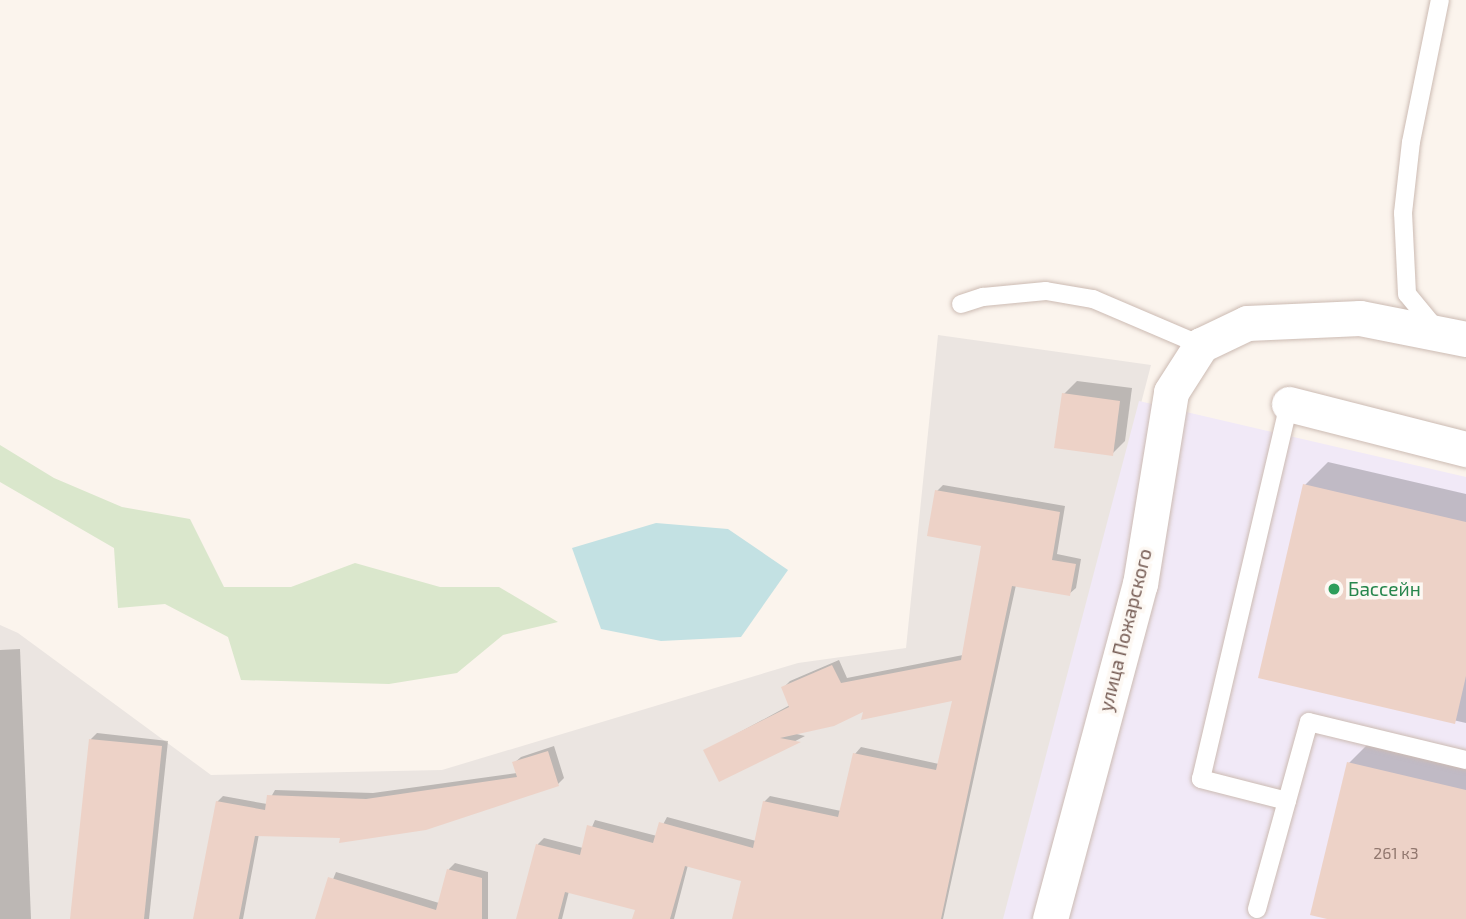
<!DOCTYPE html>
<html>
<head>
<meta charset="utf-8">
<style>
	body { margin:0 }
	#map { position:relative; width:1466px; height:919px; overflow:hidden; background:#fbf4ed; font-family:"Exo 2",sans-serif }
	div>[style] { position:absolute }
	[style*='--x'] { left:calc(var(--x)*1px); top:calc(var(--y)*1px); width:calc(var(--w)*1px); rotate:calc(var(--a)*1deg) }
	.industrial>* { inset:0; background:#ebe5e1 }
	.education>* { inset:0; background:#f1e9f7 }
	.green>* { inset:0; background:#dae7cc }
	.water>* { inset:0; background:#c3e1e3 }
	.shadow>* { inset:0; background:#0003 }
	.building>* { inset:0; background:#edd2c7 }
	.roads { filter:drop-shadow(0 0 2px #ccbbb3) drop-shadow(0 0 2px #ccbbb3) }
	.service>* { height:18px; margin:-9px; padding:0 9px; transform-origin:9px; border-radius:9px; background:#fff }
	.minor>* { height:35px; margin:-17.5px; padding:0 17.5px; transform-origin:17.5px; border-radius:17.5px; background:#fff }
	.dots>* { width:19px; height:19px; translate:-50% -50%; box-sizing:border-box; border:4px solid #fdf8f3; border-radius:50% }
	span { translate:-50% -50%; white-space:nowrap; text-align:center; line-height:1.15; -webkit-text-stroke:7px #fdf8f3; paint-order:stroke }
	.number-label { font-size:16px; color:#92786f }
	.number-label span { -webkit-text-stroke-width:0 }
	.leisure-label { font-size:19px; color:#27864d }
	.left { translate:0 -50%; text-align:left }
	.street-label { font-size:19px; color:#745a52 }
</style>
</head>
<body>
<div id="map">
	<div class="industrial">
		<i style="clip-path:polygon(938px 335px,1151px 365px,1007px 919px,0 919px,0 625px,18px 633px,211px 775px,442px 770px,798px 663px,906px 648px)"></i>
	</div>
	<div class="education">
		<i style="clip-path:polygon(1139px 401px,1466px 477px,1466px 919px,1003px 919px)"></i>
	</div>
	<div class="green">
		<i style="clip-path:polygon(0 445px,54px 478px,122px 507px,190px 519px,224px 587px,291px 587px,355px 563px,440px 587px,499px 587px,558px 622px,503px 635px,457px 673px,389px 684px,241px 680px,228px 637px,165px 604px,118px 608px,114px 548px,0 482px)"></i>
	</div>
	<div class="water">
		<i style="clip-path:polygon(656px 523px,728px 529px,788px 570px,741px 637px,661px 641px,601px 629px,572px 548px)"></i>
	</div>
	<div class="shadow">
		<i style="clip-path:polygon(1077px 381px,1132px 388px,1125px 441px,1112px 454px,1064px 394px)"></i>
		<i style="clip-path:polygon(1328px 462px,1466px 494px,1466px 723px,1260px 676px,1305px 485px)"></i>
		<i style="clip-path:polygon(943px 485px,1065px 506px,1057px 554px,1081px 559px,1076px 588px,1069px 594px,1016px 585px,943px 919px,733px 919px,744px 880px,688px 865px,674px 919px,634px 919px,637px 909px,569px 891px,562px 919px,518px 919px,538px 844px,544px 838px,583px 848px,595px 820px,657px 836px,667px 817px,756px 841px,764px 802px,770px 796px,841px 811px,855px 754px,861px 747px,939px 764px,954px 699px,866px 709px,792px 733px,805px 736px,720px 780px,705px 751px,790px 705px,784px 687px,790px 681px,839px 660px,847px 678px,963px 655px,983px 545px,937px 491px)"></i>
		<i style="clip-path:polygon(20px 649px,31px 919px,0 919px,0 650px)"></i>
		<i style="clip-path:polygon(97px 733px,168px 741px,149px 919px,72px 919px,91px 739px)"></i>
		<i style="clip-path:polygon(1373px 739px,1466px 761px,1466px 919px,1334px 919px,1349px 763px)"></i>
		<i style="clip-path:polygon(554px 746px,564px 778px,558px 784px,342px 837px,259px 834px,243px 919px,195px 919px,217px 802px,223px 796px,267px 804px,275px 790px,373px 793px,517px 773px,514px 763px,521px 757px)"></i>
		<i style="clip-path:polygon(455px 863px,488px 872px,488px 919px,317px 919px,336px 872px,439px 903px,449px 869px)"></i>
	</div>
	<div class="building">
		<i style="clip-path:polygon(1062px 393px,1120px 401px,1113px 456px,1054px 448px)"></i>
		<i style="clip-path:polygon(1303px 484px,1466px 522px,1466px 676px,1455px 724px,1258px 678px)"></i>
		<i style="clip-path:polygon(935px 490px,1060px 512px,1052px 560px,1076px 564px,1070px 596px,1012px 586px,941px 919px,732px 919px,741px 881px,685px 866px,670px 919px,632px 919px,635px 910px,565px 892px,558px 919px,516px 919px,536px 844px,580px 855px,587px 825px,653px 843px,659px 822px,753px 848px,763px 801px,838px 817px,853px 753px,936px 770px,952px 701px,861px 720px,863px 712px,834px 726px,780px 738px,801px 742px,719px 782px,703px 750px,789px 707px,781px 687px,832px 665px,841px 683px,961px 660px,981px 546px,927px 536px)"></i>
		<i style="clip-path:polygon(89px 739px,162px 746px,144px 919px,70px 919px)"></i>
		<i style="clip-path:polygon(548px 751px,559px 786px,426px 830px,339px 843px,340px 838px,255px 836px,239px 919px,193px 919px,216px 801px,265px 810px,267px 795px,366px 799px,517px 777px,512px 762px)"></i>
		<i style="clip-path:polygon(1347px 762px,1466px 790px,1466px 919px,1327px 919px,1310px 915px)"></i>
		<i style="clip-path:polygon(447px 869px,482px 878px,482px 919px,315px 919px,328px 877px,436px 910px)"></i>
	</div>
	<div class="roads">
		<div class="service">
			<i style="--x:961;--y:304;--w:23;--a:-18"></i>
			<i style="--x:983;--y:297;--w:63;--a:-5.4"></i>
			<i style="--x:1046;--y:291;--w:48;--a:9.7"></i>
			<i style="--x:1093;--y:299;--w:117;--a:23.1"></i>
			<i style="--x:1436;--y:329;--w:45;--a:-129.6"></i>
			<i style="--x:1407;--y:294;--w:81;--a:-92.8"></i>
			<i style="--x:1403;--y:213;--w:71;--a:-83.6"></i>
			<i style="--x:1411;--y:142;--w:145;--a:-78.5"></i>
			<i style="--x:1287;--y:801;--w:89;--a:-165.7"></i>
			<i style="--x:1201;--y:779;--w:385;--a:-76.8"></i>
			<i style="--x:1257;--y:909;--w:194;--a:-74.5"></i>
			<i style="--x:1309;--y:722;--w:162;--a:13.6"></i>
		</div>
		<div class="minor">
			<i style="--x:1289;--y:404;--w:183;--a:14.3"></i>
			<i style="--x:1050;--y:919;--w:347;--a:-75"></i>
			<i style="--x:1140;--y:584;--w:194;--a:-80.8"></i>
			<i style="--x:1171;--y:392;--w:56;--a:-57.4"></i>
			<i style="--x:1201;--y:345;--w:51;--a:-25.6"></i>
			<i style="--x:1247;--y:323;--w:113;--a:-2.5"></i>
			<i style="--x:1360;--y:318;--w:108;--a:11.2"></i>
		</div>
	</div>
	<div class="dots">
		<i style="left:1334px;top:589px;background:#2e9e5b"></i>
	</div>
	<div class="number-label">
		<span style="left:1396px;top:853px">261 к3</span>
	</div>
	<div class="leisure-label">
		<span class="left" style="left:1348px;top:589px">Бассейн</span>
	</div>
	<div class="street-label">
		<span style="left:1125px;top:630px;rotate:-76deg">улица Пожарского</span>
	</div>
</div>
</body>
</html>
